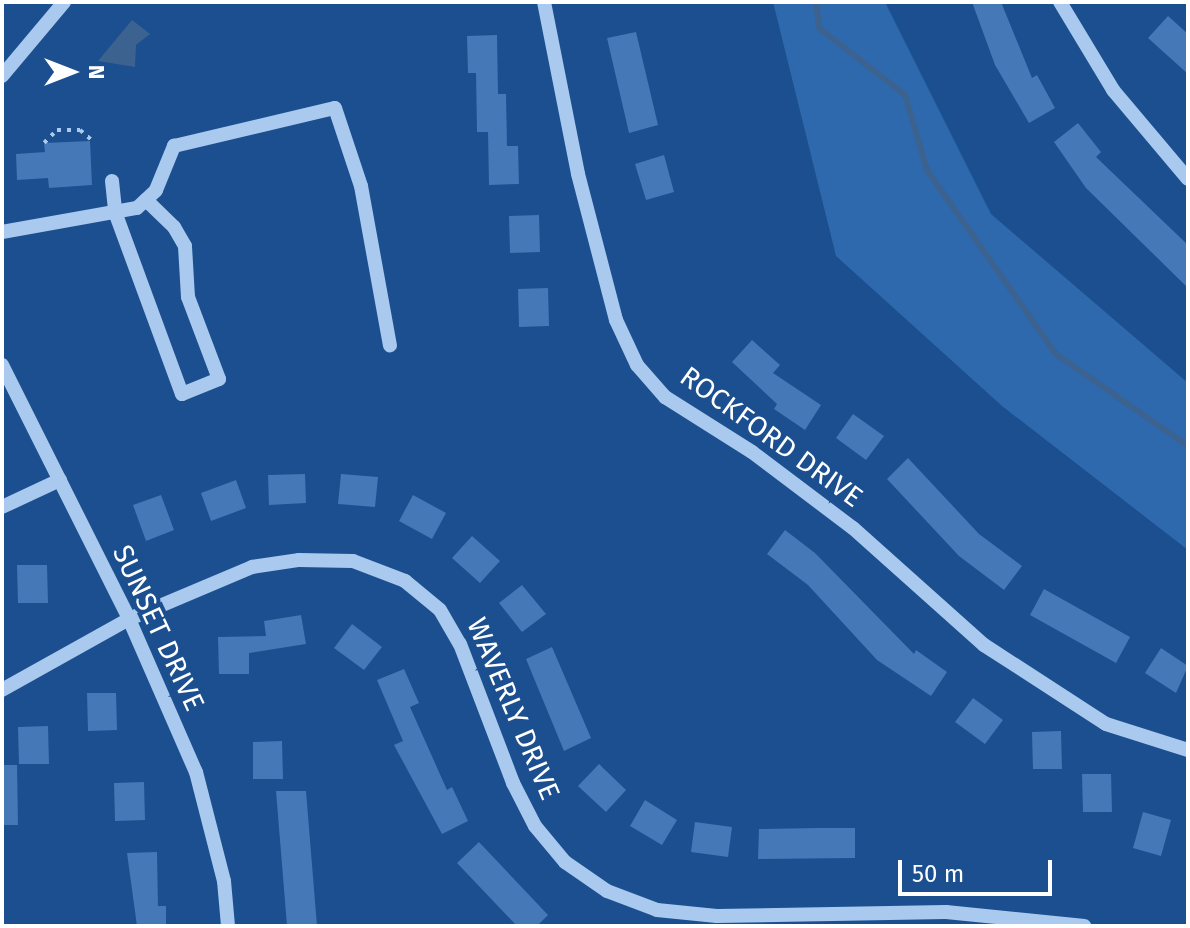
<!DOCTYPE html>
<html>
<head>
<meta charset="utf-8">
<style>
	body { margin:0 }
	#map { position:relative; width:1190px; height:928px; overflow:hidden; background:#1b4f8f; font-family:"Fira Sans",sans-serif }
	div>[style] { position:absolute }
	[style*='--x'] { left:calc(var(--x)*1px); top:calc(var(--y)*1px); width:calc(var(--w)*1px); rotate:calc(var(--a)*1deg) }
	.green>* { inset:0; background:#2e69ad }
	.water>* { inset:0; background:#3c6290 }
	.stream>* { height:6px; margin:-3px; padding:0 3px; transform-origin:3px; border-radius:3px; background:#3c6290 }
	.building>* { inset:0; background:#4478b7 }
	.path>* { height:4px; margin-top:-2px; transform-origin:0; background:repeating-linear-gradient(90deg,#a9c9ee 0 4px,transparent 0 10px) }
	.minor>* { height:14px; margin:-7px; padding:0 7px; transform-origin:7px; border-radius:7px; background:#a9c9ee }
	span { translate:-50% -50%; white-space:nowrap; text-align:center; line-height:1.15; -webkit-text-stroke:8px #1b4f8f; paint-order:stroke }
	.street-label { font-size:28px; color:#fff }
	.frame { position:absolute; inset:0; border:4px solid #fff; pointer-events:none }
	.north { position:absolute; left:32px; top:32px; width:80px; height:80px; -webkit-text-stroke:6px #1b4f8f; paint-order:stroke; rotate:90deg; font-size:22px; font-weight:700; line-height:32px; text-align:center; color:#fff }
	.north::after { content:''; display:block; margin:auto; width:28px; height:36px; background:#fff; clip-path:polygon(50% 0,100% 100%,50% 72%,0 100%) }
	.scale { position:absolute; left:898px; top:860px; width:154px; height:36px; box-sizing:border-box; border:4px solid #fff; border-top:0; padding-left:10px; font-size:24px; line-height:28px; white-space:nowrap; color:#fff; -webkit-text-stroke:6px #1b4f8f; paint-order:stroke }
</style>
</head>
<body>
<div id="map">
	<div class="green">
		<i style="clip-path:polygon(773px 2px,885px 2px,991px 214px,1188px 383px,1188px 550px,1002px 406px,836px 256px)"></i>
	</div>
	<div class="water">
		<i style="clip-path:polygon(132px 20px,150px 34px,136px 45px,135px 67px,98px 61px)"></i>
	</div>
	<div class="stream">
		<i style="--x:816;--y:2;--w:26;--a:83"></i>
		<i style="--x:819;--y:28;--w:109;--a:37.9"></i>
		<i style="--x:905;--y:95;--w:78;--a:73.7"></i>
		<i style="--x:927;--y:170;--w:225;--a:55"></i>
		<i style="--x:1056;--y:354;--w:161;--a:34.9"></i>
	</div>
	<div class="building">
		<i style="clip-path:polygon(972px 2px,1001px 2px,1032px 78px,1037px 75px,1055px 108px,1029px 123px,995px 65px)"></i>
		<i style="clip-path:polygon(1168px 16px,1188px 34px,1188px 74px,1148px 38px)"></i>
		<i style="clip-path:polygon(636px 32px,658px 125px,629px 133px,607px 38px)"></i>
		<i style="clip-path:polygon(497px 35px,498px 94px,506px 94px,507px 146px,518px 146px,519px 184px,489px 185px,488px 132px,477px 132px,476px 73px,468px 73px,467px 36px)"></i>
		<i style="clip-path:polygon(1078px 123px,1101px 152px,1096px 157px,1188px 245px,1188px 288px,1086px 188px,1054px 142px)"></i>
		<i style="clip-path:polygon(90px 141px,92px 185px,49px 188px,48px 178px,17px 180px,16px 154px,45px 152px,44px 143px)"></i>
		<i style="clip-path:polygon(664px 155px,674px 192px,646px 200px,635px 164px)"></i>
		<i style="clip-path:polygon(539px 215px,540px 252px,510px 253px,509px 216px)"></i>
		<i style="clip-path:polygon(548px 288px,549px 326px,519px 327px,518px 289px)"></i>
		<i style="clip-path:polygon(752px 340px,780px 365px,773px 373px,821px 405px,805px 430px,774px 409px,777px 404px,732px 362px)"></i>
		<i style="clip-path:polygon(853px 414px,884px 436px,866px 460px,836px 438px)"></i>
		<i style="clip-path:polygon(908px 458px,979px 534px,1022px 566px,1004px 590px,959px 556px,887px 479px)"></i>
		<i style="clip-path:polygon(305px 474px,306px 503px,269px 505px,268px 475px)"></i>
		<i style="clip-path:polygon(341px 474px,378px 477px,375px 507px,338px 504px)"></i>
		<i style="clip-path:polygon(236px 480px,246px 508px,211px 521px,201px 493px)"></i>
		<i style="clip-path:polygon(161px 495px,174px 530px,146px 541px,133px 505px)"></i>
		<i style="clip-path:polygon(413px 495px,446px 513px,432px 539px,399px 521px)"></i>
		<i style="clip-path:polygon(785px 530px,815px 553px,914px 654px,916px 650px,947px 672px,931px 696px,877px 660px,808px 585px,767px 554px)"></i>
		<i style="clip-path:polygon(472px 536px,500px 561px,480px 583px,452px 558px)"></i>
		<i style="clip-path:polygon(17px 565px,47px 565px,48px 603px,18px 603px)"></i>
		<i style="clip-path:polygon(522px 585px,546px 614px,522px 632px,499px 603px)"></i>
		<i style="clip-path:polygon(1044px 589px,1130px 637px,1116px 663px,1030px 615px)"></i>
		<i style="clip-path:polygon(301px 615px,306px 644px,249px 653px,249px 674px,219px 674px,218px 637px,266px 636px,264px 621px)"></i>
		<i style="clip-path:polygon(352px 624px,382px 647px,364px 670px,334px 648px)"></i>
		<i style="clip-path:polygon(552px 647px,591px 738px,564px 751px,526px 659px)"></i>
		<i style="clip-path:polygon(1161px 648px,1188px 666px,1176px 693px,1145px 673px)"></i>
		<i style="clip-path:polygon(404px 669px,419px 703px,410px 707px,447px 790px,452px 787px,468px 821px,442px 834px,394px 745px,403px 741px,377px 680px)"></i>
		<i style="clip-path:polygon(87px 693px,116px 693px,117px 730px,88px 731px)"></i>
		<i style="clip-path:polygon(973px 698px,1003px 720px,985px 744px,955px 722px)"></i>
		<i style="clip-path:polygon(48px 726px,49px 764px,19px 764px,18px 727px)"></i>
		<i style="clip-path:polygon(1061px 731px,1062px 769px,1033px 769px,1032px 732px)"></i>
		<i style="clip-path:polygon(282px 741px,283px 779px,253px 779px,253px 742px)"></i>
		<i style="clip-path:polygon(599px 764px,626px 790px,606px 812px,578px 786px)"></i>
		<i style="clip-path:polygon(2px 765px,17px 765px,18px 825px,2px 825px)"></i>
		<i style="clip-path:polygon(1082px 774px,1111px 774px,1112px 812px,1083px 812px)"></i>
		<i style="clip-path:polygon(144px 782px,145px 820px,115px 821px,114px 783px)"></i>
		<i style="clip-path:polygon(276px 791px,306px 791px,317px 926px,287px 926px)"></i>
		<i style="clip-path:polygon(645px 800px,677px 820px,662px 845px,630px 826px)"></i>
		<i style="clip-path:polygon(1143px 812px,1171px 820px,1161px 856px,1133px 848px)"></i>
		<i style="clip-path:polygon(695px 822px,732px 827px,728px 857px,691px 852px)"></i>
		<i style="clip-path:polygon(818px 828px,855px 828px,855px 858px,758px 859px,759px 829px)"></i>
		<i style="clip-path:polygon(479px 842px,548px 915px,537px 926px,517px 926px,457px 863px)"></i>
		<i style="clip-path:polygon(157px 852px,158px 906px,166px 906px,166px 926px,137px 926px,127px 853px)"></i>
	</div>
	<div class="path">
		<i style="--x:44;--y:143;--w:18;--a:-45"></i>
		<i style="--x:57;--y:130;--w:23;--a:0"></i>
		<i style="--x:80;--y:130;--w:18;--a:41"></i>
	</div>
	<div class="minor">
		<i style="--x:544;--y:2;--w:175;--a:78.8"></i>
		<i style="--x:578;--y:174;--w:151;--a:75.4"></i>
		<i style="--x:616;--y:320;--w:50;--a:65"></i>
		<i style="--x:637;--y:365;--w:43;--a:48.8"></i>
		<i style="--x:665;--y:397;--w:103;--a:32.3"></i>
		<i style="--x:752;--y:452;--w:126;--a:37"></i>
		<i style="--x:853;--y:528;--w:176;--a:41.8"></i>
		<i style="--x:984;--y:645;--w:145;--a:32.9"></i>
		<i style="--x:1106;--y:724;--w:86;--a:17.6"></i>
		<i style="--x:1060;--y:2;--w:103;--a:58.9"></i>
		<i style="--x:1113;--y:90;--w:116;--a:49.9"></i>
		<i style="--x:2;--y:76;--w:97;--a:-50"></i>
		<i style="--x:112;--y:181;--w:31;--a:84"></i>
		<i style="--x:115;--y:212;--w:194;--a:69.8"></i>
		<i style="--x:182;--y:394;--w:40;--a:-22"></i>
		<i style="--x:219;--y:379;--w:88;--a:-110.7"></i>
		<i style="--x:188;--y:297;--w:51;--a:-93.4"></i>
		<i style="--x:185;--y:246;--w:22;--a:-120"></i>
		<i style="--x:174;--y:227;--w:39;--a:-136"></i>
		<i style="--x:2;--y:232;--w:137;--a:-10.1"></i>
		<i style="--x:137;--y:208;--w:26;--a:-43"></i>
		<i style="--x:156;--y:190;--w:48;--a:-67.8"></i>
		<i style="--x:174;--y:146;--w:165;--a:-13.3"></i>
		<i style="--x:335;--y:108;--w:82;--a:71.6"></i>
		<i style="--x:361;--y:186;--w:162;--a:79.7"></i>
		<i style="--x:2;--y:365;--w:284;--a:63.4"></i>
		<i style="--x:129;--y:619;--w:167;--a:66.4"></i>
		<i style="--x:196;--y:772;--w:113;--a:75.6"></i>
		<i style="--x:224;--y:881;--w:45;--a:84.9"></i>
		<i style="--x:2;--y:507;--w:64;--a:-25"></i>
		<i style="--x:2;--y:690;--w:145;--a:-29.2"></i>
		<i style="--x:129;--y:619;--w:134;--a:-22.9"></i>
		<i style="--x:252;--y:567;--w:48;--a:-8.5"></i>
		<i style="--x:299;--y:560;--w:54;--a:1.1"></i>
		<i style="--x:353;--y:561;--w:56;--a:21"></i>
		<i style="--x:405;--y:581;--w:45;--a:39.6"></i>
		<i style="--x:440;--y:610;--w:39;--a:60"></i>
		<i style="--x:460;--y:644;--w:149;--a:69.1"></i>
		<i style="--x:513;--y:783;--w:48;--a:62.9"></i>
		<i style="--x:535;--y:826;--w:47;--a:50.2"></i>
		<i style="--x:565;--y:862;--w:51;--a:34.6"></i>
		<i style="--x:607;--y:891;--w:53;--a:20.8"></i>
		<i style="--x:657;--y:910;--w:60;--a:5.7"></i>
		<i style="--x:717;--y:916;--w:229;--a:-1"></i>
		<i style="--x:946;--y:912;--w:139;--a:5.8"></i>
	</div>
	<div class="street-label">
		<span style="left:771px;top:437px;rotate:36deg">ROCKFORD DRIVE</span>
		<span style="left:158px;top:628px;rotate:65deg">SUNSET DRIVE</span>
		<span style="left:513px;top:709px;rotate:67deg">WAVERLY DRIVE</span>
	</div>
	<div class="frame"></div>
	<div class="north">N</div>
	<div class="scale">50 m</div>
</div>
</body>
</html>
